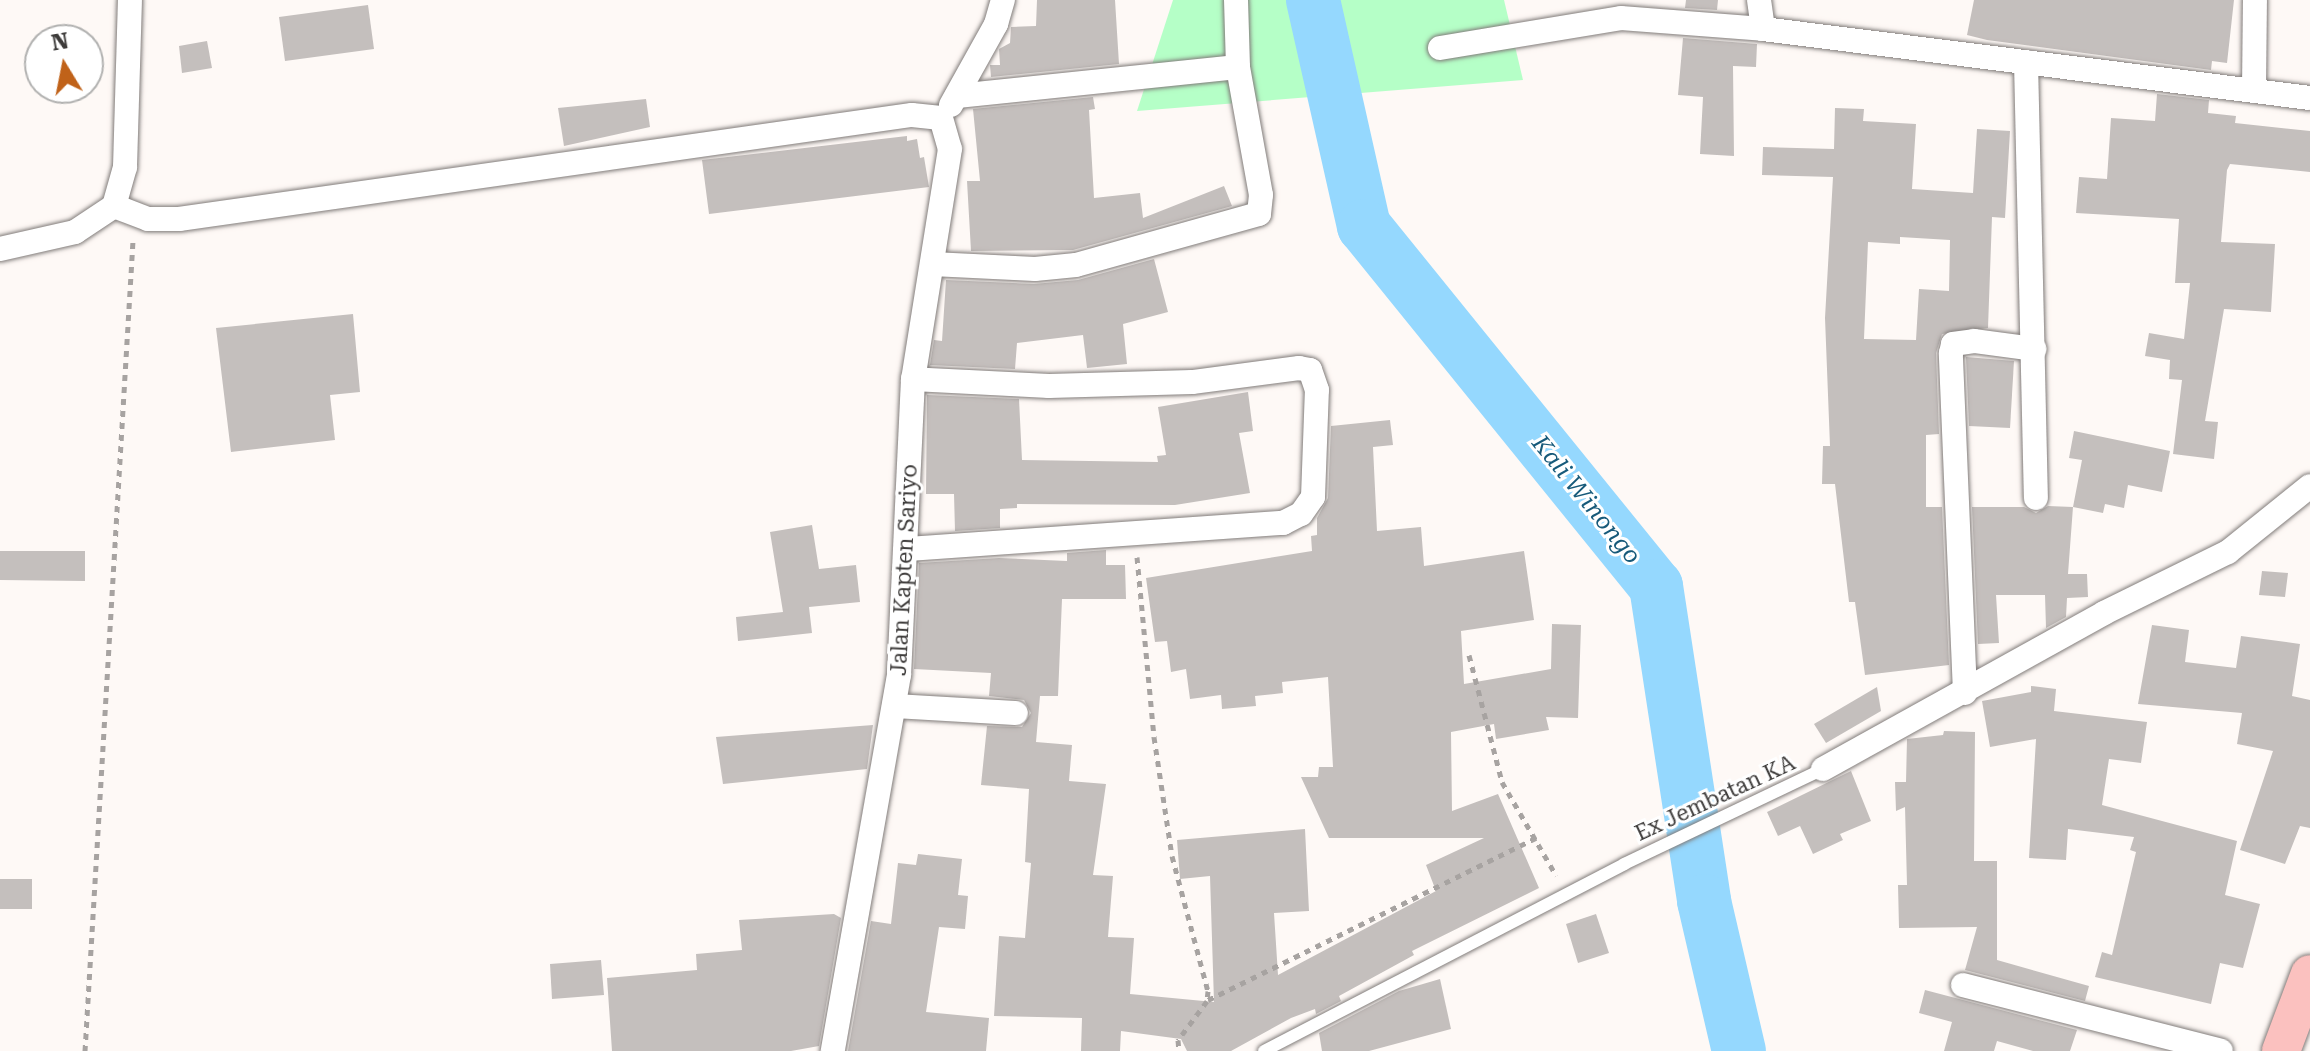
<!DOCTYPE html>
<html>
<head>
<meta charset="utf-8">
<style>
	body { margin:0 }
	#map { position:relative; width:2310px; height:1051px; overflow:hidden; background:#fef9f6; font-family:"Roboto Serif",serif }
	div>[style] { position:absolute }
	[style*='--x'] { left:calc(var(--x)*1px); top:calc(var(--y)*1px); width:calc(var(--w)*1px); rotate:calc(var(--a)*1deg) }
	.green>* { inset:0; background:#b5ffc7 }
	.river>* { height:54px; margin:-27px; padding:0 27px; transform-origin:27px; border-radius:27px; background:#95d8fe }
	.building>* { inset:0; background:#c4bfbd }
	.path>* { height:5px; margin-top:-2.5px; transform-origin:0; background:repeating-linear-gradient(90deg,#a7a3a1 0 6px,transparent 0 12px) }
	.roads { filter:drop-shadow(0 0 2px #817c7a) drop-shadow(0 0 2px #817c7a) }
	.lane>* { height:12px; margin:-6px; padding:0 6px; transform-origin:6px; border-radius:6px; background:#fff }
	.street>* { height:24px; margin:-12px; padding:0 12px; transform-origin:12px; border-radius:12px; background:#fff }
	.primary>* { height:38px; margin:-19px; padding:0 19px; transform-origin:19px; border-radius:19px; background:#fbc1bf }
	span { translate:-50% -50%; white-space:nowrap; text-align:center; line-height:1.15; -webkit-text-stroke:6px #fff; paint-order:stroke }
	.street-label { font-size:22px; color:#3d3b3a }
	.water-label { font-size:24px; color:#175a7a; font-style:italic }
	.north { position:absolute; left:24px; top:24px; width:80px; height:80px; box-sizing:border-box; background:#fff; border:2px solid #b1b1b0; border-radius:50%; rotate:350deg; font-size:22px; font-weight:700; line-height:32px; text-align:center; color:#3d3b3a }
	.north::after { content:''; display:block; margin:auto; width:28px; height:36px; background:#c06219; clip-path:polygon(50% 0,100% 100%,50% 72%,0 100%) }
</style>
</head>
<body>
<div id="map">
	<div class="green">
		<i style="clip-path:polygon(1173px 0,1504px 0,1523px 80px,1137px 111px)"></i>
	</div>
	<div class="river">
		<i style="--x:1313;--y:0;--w:232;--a:77.3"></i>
		<i style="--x:1364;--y:226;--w:464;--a:51"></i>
		<i style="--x:1656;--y:586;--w:319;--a:81.3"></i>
		<i style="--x:1704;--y:901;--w:154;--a:76.9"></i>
	</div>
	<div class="building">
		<i style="clip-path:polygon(1037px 0,1115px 0,1119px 64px,991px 77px,990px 65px,1000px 65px,999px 49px,1010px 43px,1011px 27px,1036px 26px)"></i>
		<i style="clip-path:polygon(1686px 0,1718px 0,1717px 10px,1685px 8px)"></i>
		<i style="clip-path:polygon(1974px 0,2234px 0,2227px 63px,2212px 61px,2211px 70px,1987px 40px,1967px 35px)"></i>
		<i style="clip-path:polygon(368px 5px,374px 49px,285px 61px,279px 17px)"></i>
		<i style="clip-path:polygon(1683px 38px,1757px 44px,1756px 67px,1733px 66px,1734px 156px,1700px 154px,1703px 97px,1678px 95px)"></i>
		<i style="clip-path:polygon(207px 41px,212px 68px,182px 73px,179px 46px)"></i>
		<i style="clip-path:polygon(2157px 94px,2209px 100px,2208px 113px,2236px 116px,2235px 123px,2310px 131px,2310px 172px,2230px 164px,2227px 170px,2221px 242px,2275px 244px,2271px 312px,2224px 309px,2205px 421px,2218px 422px,2214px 459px,2173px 454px,2182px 380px,2169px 379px,2170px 360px,2145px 356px,2149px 333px,2184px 339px,2190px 283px,2175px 283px,2179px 219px,2076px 213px,2079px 177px,2107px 179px,2111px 118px,2155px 121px)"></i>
		<i style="clip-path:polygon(1093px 97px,1095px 109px,1089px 110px,1094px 198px,1140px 193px,1143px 218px,1224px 186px,1232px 206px,1073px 250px,971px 251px,967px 181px,980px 181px,973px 109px)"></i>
		<i style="clip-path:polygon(646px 99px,650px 127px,564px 146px,558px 108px)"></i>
		<i style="clip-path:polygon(evenodd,1835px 108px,1864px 109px,1863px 121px,1916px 124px,1912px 189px,1973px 193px,1977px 129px,2010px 131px,2005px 218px,1992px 217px,1988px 328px,1942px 334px,1936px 353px,1939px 434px,1926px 435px,1926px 507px,1942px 507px,1949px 665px,1865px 675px,1855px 602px,1849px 602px,1835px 484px,1822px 484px,1823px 446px,1830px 446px,1825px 318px,1833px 177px,1762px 175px,1763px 147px,1834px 149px,1835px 108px,1900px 237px,1950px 240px,1949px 291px,1919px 289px,1916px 340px,1864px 339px,1868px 242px,1900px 244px,1900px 237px)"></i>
		<i style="clip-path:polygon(907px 136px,907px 141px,917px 139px,920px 158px,924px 157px,929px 187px,709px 214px,702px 160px)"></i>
		<i style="clip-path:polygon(1154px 259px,1168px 312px,1123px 324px,1127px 364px,1087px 368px,1083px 335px,1017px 343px,1015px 369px,930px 365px,934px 340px,942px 341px,946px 280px,1034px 284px,1078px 280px)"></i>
		<i style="clip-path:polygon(353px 314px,360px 392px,330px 395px,335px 440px,231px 452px,216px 328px)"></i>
		<i style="clip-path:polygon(1966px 357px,2014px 361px,2010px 428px,1969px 426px)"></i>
		<i style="clip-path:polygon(1248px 392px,1253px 431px,1239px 433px,1250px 493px,1175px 505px,1017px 504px,1017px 508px,1000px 509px,1000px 528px,955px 531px,954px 494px,926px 494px,927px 395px,1019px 399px,1022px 460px,1158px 462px,1157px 456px,1166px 455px,1158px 407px)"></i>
		<i style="clip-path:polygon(1390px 420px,1393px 445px,1373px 447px,1377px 531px,1421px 527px,1424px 566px,1524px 551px,1534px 620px,1461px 631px,1464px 684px,1551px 669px,1552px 624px,1581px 625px,1578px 718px,1546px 717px,1549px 730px,1496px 739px,1494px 724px,1451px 732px,1452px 811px,1498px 794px,1539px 888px,1412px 951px,1414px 955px,1339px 996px,1341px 1001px,1316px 1014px,1315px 1009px,1291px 1018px,1231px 1051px,1187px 1051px,1181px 1039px,1121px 1031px,1120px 1051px,1081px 1051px,1082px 1018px,994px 1016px,999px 936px,1025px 938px,1031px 863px,1025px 862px,1029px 789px,981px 785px,987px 726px,1022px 727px,1031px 713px,1024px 700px,989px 696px,991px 673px,914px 669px,919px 563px,999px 558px,1067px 561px,1067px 553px,1106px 550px,1106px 565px,1125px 565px,1126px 599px,1062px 599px,1058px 696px,1040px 696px,1036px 742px,1072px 745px,1069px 781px,1106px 784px,1093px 875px,1113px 876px,1108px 937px,1134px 938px,1130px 994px,1214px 1002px,1210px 876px,1180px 879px,1177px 840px,1305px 829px,1309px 911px,1274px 913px,1278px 975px,1436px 891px,1426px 865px,1484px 838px,1329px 838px,1301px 777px,1318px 777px,1319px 767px,1333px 767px,1328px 677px,1282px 682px,1283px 693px,1255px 696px,1256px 706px,1222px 709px,1221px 695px,1190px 699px,1186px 669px,1171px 672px,1167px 641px,1155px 642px,1146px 578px,1312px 551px,1311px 536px,1317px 535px,1317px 518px,1328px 498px,1331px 426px)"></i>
		<i style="clip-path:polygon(2074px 431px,2170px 451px,2162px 492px,2128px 485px,2124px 508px,2105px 504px,2103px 513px,2073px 507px,2082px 460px,2069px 458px)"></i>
		<i style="clip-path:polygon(2048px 506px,2073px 507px,2068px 574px,2087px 574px,2088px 597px,2067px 598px,2066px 617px,2046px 628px,2045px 595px,1996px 595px,1999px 643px,1978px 644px,1972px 507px,2024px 507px,2036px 513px)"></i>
		<i style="clip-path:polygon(812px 525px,819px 569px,856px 565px,860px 602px,809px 607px,812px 633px,738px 641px,736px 617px,783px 612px,770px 532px)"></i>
		<i style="clip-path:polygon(0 551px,85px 551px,85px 581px,0 580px)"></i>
		<i style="clip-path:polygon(2262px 571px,2288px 573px,2285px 597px,2259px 595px)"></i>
		<i style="clip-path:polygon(2152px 625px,2189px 630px,2185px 662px,2236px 668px,2241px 636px,2300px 644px,2292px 696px,2310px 700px,2310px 828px,2300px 826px,2285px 864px,2240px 850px,2273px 751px,2237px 744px,2242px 713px,2138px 704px)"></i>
		<i style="clip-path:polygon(2031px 686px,2056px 689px,2054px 711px,2147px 722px,2141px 763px,2109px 759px,2102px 805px,2237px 841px,2225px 895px,2260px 904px,2243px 968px,2220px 963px,2211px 1004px,2095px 977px,2102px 952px,2112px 955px,2136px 852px,2130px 850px,2134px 837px,2068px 829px,2066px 860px,2029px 858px,2036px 739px,1990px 747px,1982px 701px,2031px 692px)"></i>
		<i style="clip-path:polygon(1877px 687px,1881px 711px,1826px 743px,1814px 724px)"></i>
		<i style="clip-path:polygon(873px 725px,867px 769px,723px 784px,716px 737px)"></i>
		<i style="clip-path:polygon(1944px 731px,1975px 732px,1974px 861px,1997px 861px,1997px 960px,2089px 986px,2085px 1001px,1965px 970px,1977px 927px,1899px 928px,1898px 885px,1907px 885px,1905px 807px,1896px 811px,1895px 782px,1906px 782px,1907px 739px,1943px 735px)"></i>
		<i style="clip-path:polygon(1851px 771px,1871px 821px,1840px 834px,1843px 840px,1813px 854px,1800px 826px,1778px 836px,1767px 812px)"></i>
		<i style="clip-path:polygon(918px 854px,962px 859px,958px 895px,968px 896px,965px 929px,939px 927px,926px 1012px,989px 1018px,986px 1051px,848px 1051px,871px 921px,891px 924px,898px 863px,916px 865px)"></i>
		<i style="clip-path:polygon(0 879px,32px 879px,32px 909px,0 909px)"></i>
		<i style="clip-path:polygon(834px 914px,841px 918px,819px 1046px,791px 1051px,612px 1051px,607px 978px,697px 970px,696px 954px,742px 950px,739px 920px)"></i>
		<i style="clip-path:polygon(1596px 914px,1609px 953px,1578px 963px,1566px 924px)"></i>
		<i style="clip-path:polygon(601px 960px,604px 995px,552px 999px,550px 964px)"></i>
		<i style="clip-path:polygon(1440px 979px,1451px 1029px,1369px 1051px,1322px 1051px,1319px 1033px,1399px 991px)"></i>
		<i style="clip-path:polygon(1925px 990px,2077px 1030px,2070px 1051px,2033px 1051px,1997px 1041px,1994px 1051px,1944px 1051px,1952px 1022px,1919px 1013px)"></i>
	</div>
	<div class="path">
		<i style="--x:1137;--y:557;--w:181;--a:84.6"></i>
		<i style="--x:1154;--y:737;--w:120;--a:81.4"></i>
		<i style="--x:1172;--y:856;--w:140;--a:75.1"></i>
		<i style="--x:1208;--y:991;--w:10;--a:96"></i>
		<i style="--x:1207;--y:1001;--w:49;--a:126.6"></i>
		<i style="--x:1178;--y:1040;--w:11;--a:85"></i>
		<i style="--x:1469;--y:655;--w:131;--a:75.4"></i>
		<i style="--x:1502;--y:782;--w:108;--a:59.9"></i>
		<i style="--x:1208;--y:1000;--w:366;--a:-26.3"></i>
		<i style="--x:85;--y:1051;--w:811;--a:-86.61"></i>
	</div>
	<div class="roads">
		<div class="lane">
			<i style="--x:1264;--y:1051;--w:406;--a:-27.4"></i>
			<i style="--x:1624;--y:864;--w:221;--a:-25.5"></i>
		</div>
		<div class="street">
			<i style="--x:1759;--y:0;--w:29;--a:82"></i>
			<i style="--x:1763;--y:29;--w:551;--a:7.19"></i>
			<i style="--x:1440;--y:48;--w:183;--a:-9.4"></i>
			<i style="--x:1621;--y:18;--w:142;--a:4.4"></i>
			<i style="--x:2026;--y:62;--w:436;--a:88.7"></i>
			<i style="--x:2254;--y:90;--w:90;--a:-89.4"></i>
			<i style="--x:957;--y:96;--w:282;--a:-5.9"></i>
			<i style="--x:951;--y:105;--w:93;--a:-60.9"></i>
			<i style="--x:996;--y:24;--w:25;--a:-74"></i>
			<i style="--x:114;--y:206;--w:36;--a:21"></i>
			<i style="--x:148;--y:219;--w:31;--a:0"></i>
			<i style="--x:179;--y:219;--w:740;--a:-8.08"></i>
			<i style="--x:912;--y:115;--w:29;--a:6"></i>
			<i style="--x:941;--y:118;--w:32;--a:74"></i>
			<i style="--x:950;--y:149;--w:233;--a:99.1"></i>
			<i style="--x:913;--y:379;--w:296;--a:92.7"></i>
			<i style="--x:899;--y:675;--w:382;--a:100"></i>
			<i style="--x:0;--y:249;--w:77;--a:-12.8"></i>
			<i style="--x:75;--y:232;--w:47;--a:-33.7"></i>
			<i style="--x:114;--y:206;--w:41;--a:-74.2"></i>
			<i style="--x:125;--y:167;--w:167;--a:-88.3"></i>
			<i style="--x:932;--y:264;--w:103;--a:2.8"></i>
			<i style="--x:1035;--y:269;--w:41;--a:-5.6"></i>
			<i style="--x:1076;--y:265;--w:190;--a:-15.6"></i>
			<i style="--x:1259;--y:214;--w:19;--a:-84"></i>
			<i style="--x:1261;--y:195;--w:130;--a:-100.2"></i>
			<i style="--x:1238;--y:67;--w:67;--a:-91.7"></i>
			<i style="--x:908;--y:549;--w:376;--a:-4"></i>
			<i style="--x:1283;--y:523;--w:20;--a:-27"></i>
			<i style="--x:1301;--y:514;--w:21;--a:-55"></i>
			<i style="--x:1313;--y:497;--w:107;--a:-87.9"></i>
			<i style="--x:1317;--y:390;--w:21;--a:-109"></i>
			<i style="--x:1310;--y:370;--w:11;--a:-170"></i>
			<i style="--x:1299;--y:368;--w:108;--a:172.5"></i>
			<i style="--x:1192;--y:382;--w:143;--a:178.4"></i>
			<i style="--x:1049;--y:386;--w:136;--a:-177.1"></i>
			<i style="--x:1965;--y:693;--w:340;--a:-92.4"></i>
			<i style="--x:1951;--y:353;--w:9;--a:-77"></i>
			<i style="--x:1953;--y:344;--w:21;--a:-8"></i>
			<i style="--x:1974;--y:341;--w:61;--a:7.6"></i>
			<i style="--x:894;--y:706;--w:122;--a:3.3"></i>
			<i style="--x:1823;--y:769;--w:321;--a:-29"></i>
			<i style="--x:2104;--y:613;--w:138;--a:-26.2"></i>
			<i style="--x:2228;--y:552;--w:105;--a:-38.8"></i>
			<i style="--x:1963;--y:985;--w:266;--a:14.3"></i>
		</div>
		<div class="primary">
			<i style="--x:2281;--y:1051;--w:82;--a:-69.4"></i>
		</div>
	</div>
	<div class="street-label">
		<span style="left:904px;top:570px;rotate:-87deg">Jalan Kapten Sariyo</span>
		<span style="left:1715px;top:798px;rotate:-25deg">Ex Jembatan KA</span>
	</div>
	<div class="water-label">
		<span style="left:1586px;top:500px;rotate:51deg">Kali Winongo</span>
	</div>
	<div class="north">N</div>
</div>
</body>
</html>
